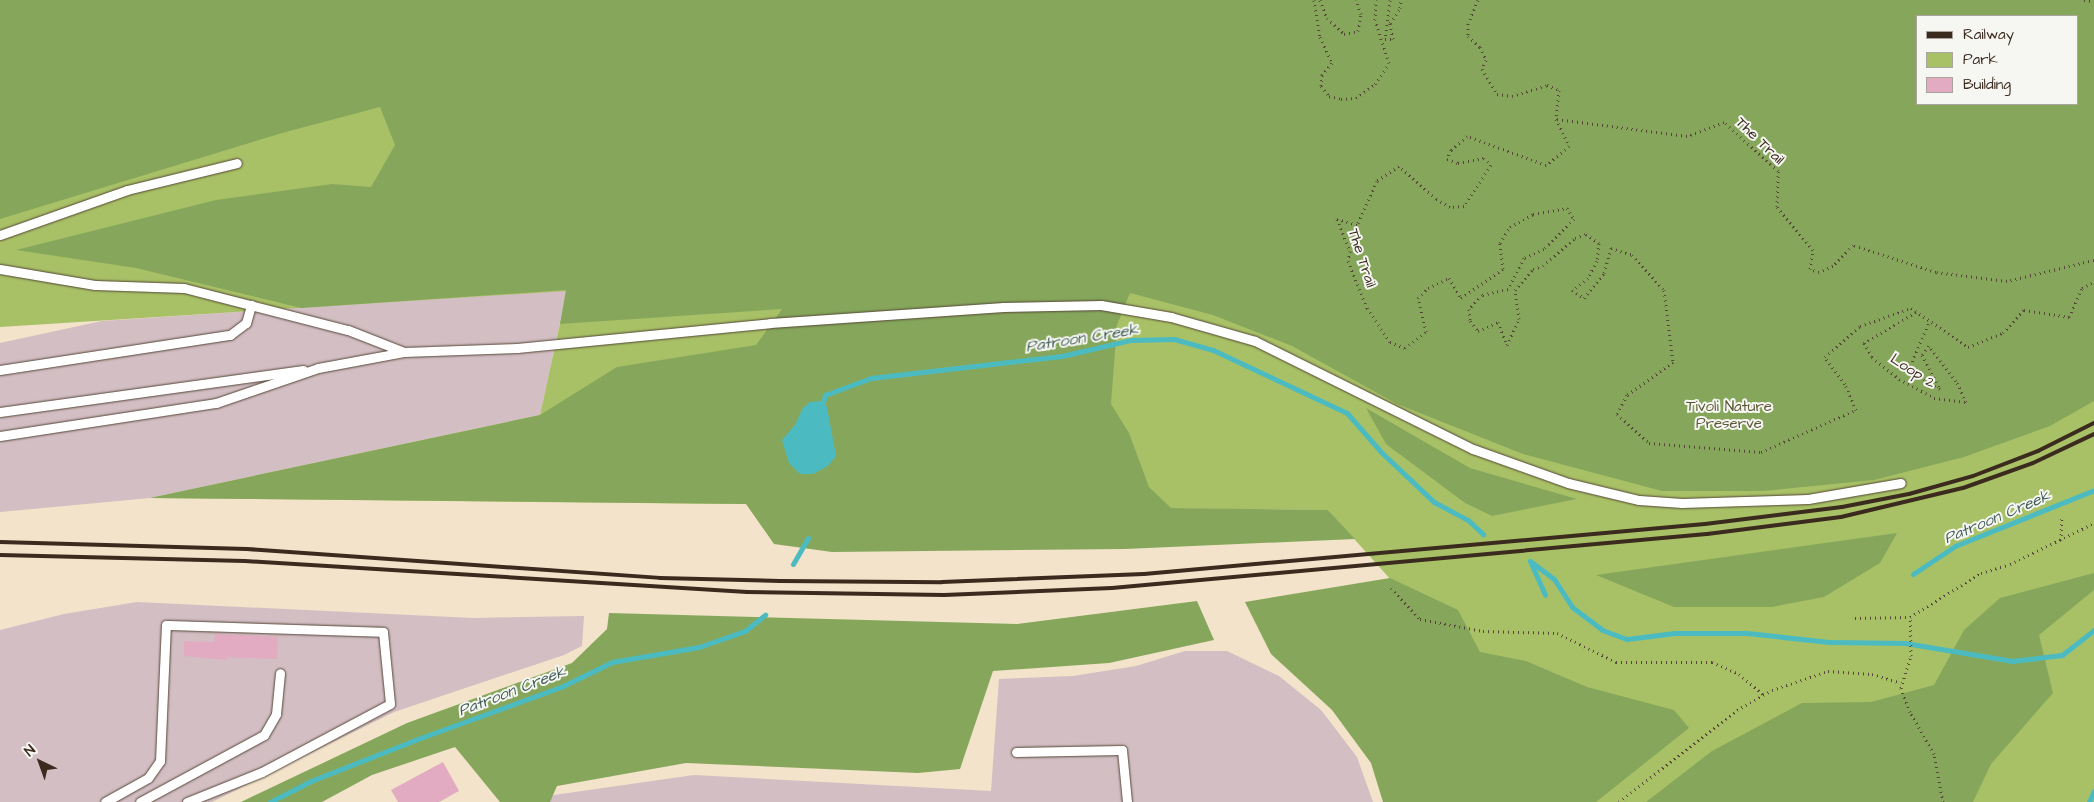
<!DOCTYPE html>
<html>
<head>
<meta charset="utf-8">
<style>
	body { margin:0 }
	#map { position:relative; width:2094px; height:802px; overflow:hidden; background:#f2e3ca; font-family:"Architects Daughter",sans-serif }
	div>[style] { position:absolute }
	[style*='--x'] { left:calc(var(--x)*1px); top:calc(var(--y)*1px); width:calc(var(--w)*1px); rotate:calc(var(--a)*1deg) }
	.industrial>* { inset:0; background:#d2bec3 }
	.green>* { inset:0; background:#a8c166 }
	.forest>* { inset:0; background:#86a75b }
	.water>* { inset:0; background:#4cbbc1 }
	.stream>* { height:5px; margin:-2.5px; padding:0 2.5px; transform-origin:2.5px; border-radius:2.5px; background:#4cbbc1 }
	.building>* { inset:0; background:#e3abc2 }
	.path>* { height:3px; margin-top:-1.5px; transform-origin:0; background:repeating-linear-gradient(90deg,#564638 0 1px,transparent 0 5px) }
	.roads { filter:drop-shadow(0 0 1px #564638) drop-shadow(0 0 1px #564638) }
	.service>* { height:9px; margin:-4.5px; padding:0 4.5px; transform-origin:4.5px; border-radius:4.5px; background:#fff }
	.rail>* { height:4px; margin:-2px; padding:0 2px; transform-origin:2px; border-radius:2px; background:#3b2a1e }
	span { translate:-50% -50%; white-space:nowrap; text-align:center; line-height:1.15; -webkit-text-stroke:4px #f6f6f2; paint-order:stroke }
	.street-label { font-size:15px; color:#3b2a1e }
	.park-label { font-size:15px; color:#5c5734 }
	.water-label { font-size:16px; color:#415d57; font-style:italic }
	.legend { position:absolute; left:1916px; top:15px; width:162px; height:90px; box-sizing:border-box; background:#f6f6f2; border:1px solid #aba49d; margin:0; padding:6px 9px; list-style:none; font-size:15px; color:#3b2a1e }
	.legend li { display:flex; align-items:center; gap:10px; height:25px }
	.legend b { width:25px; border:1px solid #aba49d }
	.north { position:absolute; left:15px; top:737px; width:50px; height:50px; -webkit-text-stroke:4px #f6f6f2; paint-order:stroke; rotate:318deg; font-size:14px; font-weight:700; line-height:20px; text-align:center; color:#3b2a1e }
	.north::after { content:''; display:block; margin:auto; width:18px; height:22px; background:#3b2a1e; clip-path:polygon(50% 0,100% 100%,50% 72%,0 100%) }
</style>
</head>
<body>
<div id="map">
	<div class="industrial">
		<i style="clip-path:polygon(567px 290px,540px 415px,150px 498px,0 512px,0 343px,102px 321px)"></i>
		<i style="clip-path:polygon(137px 602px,473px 618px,584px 616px,582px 646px,564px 655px,394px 712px,212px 802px,0 802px,0 630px,64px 614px)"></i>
		<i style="clip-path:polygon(1185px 651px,1227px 651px,1279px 676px,1321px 710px,1357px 757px,1373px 802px,536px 802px,554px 795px,694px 775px,991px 791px,999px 679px,1073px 676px,1136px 666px)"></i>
	</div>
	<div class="green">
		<i style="clip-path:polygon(evenodd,0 0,2094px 0,2094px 802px,1463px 802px,1438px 632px,1328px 510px,150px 498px,540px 415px,567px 291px,0 327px,0 0,1918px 16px,2078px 16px,2078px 104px,1918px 104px,1918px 16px)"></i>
	</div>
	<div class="forest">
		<i style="clip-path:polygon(evenodd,0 0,2094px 0,2094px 401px,2050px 426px,1964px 457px,1874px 480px,1764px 491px,1662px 491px,1523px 454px,1397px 404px,1292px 346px,1213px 315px,1130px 293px,1117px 325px,1111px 404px,1129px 433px,1149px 487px,1171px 508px,1328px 510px,1355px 539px,1125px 549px,832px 552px,774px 544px,746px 504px,150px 498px,540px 415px,617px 367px,756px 345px,782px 309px,560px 324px,566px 290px,301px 308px,136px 268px,16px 250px,216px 200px,332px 184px,371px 187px,395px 145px,380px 107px,282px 133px,0 219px,0 0,1918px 16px,2078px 16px,2078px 104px,1918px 104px,1918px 16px)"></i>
		<i style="clip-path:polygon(1366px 408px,1470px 468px,1577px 499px,1492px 516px,1465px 503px,1386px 444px)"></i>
		<i style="clip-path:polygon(1897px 533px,1880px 563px,1824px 597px,1772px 607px,1674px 607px,1596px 575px)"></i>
		<i style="clip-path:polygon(2094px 573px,2094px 590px,2039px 635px,2053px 693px,1991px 764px,1973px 802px,1646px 802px,1712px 751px,1802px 703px,1871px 702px,1934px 685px,1964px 630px,2000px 598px)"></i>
		<i style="clip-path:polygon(1390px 578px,1458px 610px,1480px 652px,1526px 661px,1587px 687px,1674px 710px,1689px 728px,1596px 802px,1383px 802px,1371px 763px,1332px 710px,1271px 654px,1245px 602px)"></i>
		<i style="clip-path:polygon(1197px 601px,1214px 640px,1109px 663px,993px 671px,960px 769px,918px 773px,686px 763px,557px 786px,550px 802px,500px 802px,455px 747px,372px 775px,322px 802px,241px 802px,407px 723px,572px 663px,607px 629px,609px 613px,1017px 624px)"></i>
	</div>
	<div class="water">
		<i style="clip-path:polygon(820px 401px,827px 407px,836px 456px,828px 466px,813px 474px,800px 474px,789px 463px,782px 440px,795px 425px,803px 408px,810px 402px)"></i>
	</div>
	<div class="stream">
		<i style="--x:821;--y:409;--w:15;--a:-74"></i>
		<i style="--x:825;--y:395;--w:49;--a:-20.3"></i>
		<i style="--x:871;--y:378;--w:192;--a:-6.6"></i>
		<i style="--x:1062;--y:356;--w:71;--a:-13.1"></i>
		<i style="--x:1131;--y:340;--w:43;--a:-1.3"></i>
		<i style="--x:1174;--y:339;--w:41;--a:15.8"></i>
		<i style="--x:1213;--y:350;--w:148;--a:25.2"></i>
		<i style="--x:1347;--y:413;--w:52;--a:48.9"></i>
		<i style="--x:1381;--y:452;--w:73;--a:43.3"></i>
		<i style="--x:1434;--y:502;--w:38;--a:28"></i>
		<i style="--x:1468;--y:520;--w:21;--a:43"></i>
		<i style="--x:1530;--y:561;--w:30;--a:37"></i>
		<i style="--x:1554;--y:579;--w:33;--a:57"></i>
		<i style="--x:1572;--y:607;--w:38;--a:37"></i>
		<i style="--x:1602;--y:630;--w:27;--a:20"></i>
		<i style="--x:1627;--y:639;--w:48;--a:-7.1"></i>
		<i style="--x:1675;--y:633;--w:72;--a:0"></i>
		<i style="--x:1747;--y:633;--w:82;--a:6.3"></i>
		<i style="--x:1829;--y:642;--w:76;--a:0.8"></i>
		<i style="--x:1905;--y:643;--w:109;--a:9.5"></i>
		<i style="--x:2012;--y:661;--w:50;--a:-6.8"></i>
		<i style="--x:2062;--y:655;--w:41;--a:-38"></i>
		<i style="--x:1530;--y:561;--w:37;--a:66"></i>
		<i style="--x:793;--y:564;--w:30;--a:-60"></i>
		<i style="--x:1913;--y:574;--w:50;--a:-33.7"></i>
		<i style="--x:1955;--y:546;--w:150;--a:-21.9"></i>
		<i style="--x:270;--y:802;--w:46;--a:-27.1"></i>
		<i style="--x:311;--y:781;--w:112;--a:-21.5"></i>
		<i style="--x:415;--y:740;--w:155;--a:-20"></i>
		<i style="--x:561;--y:687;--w:57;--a:-26.1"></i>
		<i style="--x:612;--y:662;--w:88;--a:-9.8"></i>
		<i style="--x:699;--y:647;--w:49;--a:-19.2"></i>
		<i style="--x:745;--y:631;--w:26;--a:-39"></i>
		<i style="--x:2089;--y:802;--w:12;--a:-66"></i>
	</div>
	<div class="building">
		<i style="clip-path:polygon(215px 634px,278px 637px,277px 659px,227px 657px,227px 660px,184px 656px,184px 641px,214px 642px)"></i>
		<i style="clip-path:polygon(443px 762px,459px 791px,439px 802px,398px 802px,391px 790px)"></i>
	</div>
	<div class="path">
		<i style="--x:1314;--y:0;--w:37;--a:81"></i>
		<i style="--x:1320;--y:37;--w:29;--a:65"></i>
		<i style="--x:1332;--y:63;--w:16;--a:130"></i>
		<i style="--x:1322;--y:75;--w:11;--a:95"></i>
		<i style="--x:1321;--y:86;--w:13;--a:51"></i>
		<i style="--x:1329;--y:96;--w:12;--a:14"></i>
		<i style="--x:1341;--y:99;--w:15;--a:-4"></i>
		<i style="--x:1356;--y:98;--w:24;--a:-36"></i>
		<i style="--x:1375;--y:84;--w:25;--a:-56"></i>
		<i style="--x:1389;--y:63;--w:45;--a:-108"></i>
		<i style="--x:1375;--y:20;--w:20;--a:-87"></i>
		<i style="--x:1320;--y:0;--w:19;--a:69"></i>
		<i style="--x:1327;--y:18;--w:23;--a:43"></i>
		<i style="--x:1344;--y:34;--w:14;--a:-12"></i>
		<i style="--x:1358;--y:31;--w:17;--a:-80"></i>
		<i style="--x:1361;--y:14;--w:15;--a:-110"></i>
		<i style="--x:1390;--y:0;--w:39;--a:97"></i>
		<i style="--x:1385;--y:39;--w:8;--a:0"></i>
		<i style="--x:1393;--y:39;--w:16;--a:-101"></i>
		<i style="--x:1390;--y:23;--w:18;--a:-56"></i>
		<i style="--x:1400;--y:8;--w:8;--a:-83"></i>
		<i style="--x:1478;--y:0;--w:25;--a:113"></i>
		<i style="--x:1468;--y:23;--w:13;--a:90"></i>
		<i style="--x:1468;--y:36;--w:16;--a:43"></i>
		<i style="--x:1480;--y:47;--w:14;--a:65"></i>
		<i style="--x:1486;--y:60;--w:10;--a:114"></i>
		<i style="--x:1482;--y:69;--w:29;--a:59"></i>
		<i style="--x:1497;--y:94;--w:15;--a:8"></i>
		<i style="--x:1512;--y:96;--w:37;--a:-17"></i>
		<i style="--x:1547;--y:85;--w:13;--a:23"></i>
		<i style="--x:1559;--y:90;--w:29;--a:96"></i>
		<i style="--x:2084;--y:0;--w:10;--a:6"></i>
		<i style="--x:2094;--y:260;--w:89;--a:166.4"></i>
		<i style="--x:2007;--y:281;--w:72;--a:-172.8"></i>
		<i style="--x:1936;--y:272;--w:87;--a:-162"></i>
		<i style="--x:1853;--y:245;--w:29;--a:134"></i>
		<i style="--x:1833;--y:266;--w:15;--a:157"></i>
		<i style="--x:1819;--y:272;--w:9;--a:-162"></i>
		<i style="--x:1810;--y:269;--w:19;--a:-81"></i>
		<i style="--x:1813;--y:250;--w:56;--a:-129.9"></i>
		<i style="--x:1777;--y:207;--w:36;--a:-88"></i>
		<i style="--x:1778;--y:171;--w:73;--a:-137.8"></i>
		<i style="--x:1724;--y:122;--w:40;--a:159"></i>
		<i style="--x:1687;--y:136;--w:132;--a:-172.6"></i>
		<i style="--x:1556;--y:119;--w:30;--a:64"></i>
		<i style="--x:1569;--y:146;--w:30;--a:140"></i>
		<i style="--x:1546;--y:165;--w:84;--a:-159.8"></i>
		<i style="--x:1467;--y:136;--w:21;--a:139"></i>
		<i style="--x:1451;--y:150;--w:10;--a:114"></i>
		<i style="--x:1447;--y:159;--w:12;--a:20"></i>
		<i style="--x:1458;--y:163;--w:26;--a:-11"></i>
		<i style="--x:1484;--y:158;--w:10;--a:45"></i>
		<i style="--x:1491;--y:165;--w:49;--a:123.4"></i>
		<i style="--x:1464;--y:206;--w:14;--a:176"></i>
		<i style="--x:1450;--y:207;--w:16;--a:-150"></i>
		<i style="--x:1436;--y:199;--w:50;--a:-138.3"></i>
		<i style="--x:1399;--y:166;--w:27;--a:146"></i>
		<i style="--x:1377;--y:181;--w:48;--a:114.4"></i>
		<i style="--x:1357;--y:225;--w:21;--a:-163"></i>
		<i style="--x:1337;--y:219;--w:35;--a:68"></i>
		<i style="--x:1350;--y:251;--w:10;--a:101"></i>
		<i style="--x:1348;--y:261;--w:51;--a:68"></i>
		<i style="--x:1367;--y:308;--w:41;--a:55.9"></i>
		<i style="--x:1390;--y:342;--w:16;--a:22"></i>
		<i style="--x:1405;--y:348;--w:26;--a:-37"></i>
		<i style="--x:1426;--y:332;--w:35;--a:-103"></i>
		<i style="--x:1418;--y:298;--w:14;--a:-45"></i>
		<i style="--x:1428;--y:288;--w:23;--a:-25"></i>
		<i style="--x:1449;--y:278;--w:23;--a:59"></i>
		<i style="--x:1461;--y:298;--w:51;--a:-34.6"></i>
		<i style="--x:1503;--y:269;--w:26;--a:-97"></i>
		<i style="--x:1500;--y:243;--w:19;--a:-58"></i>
		<i style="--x:1510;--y:227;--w:26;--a:-29"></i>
		<i style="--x:1533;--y:214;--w:35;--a:-10"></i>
		<i style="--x:1567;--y:208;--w:13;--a:58"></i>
		<i style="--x:1574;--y:219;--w:42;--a:135"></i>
		<i style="--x:1544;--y:249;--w:22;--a:156"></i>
		<i style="--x:1524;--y:258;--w:35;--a:117"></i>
		<i style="--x:1508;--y:289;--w:27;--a:167"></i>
		<i style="--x:1482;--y:295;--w:19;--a:133"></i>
		<i style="--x:1469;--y:309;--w:12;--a:85"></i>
		<i style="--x:1470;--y:321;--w:13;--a:51"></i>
		<i style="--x:1478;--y:331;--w:22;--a:-24"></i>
		<i style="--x:1498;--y:322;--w:25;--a:69"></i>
		<i style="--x:1507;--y:345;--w:29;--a:-65"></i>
		<i style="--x:1519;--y:319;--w:29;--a:-98"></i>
		<i style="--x:1515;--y:290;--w:28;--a:-49"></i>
		<i style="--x:1533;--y:269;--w:10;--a:-17"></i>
		<i style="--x:1543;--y:266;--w:43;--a:-41.2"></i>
		<i style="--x:1575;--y:238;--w:12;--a:-20"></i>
		<i style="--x:1586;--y:234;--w:16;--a:35"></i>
		<i style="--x:1599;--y:243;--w:18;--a:96"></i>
		<i style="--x:1597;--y:261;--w:19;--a:118"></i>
		<i style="--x:1588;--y:278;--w:20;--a:143"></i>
		<i style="--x:1572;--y:290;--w:14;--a:34"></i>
		<i style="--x:1584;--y:298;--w:32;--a:-51"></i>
		<i style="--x:1604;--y:273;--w:26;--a:-74"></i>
		<i style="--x:1611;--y:248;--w:22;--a:18"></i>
		<i style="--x:1632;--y:255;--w:47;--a:47.6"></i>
		<i style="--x:1664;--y:290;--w:73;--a:82.9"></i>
		<i style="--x:1673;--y:362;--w:57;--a:144.3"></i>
		<i style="--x:1627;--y:395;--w:21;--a:118"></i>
		<i style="--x:1617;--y:414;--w:43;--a:42.2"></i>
		<i style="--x:1649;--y:443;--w:112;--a:4.6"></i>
		<i style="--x:1761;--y:452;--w:104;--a:-23.9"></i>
		<i style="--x:1856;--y:410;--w:28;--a:-113"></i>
		<i style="--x:1845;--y:384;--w:34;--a:-127"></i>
		<i style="--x:1825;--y:357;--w:47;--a:-41.5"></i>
		<i style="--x:1860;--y:326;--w:54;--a:-19.4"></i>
		<i style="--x:1911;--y:308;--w:69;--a:34.4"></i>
		<i style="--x:1968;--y:347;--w:38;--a:-22"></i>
		<i style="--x:2003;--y:333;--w:31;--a:-48"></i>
		<i style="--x:2024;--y:310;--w:46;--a:8.8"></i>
		<i style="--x:2069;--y:317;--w:32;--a:-66"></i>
		<i style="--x:2082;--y:288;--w:13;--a:-27"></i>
		<i style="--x:1916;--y:312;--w:61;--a:149.2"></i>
		<i style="--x:1864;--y:343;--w:16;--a:60"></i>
		<i style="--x:1872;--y:357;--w:35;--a:39"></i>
		<i style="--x:1899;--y:379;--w:40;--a:28"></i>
		<i style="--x:1934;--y:398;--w:32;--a:7"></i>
		<i style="--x:1966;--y:402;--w:23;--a:-115"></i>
		<i style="--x:1956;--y:381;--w:44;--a:-127.6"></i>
		<i style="--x:1929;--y:346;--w:11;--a:128"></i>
		<i style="--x:1922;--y:355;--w:38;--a:62"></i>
		<i style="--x:1940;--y:389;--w:18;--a:-151"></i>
		<i style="--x:1924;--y:380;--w:20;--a:-135"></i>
		<i style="--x:1910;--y:366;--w:50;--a:-66.5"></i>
		<i style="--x:2061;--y:540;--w:24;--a:-88"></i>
		<i style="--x:1391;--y:588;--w:42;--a:46.9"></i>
		<i style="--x:1420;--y:619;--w:64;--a:10.8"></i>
		<i style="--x:1483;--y:631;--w:74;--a:1.5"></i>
		<i style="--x:1557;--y:633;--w:66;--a:26.2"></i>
		<i style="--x:1616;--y:662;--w:96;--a:0"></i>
		<i style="--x:1712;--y:662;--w:30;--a:24"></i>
		<i style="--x:1739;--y:674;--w:31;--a:40"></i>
		<i style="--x:1855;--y:618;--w:55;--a:-1"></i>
		<i style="--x:1619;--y:802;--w:150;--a:-37.9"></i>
		<i style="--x:1737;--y:710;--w:40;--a:-29.7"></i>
		<i style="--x:1772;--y:690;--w:59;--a:-18.7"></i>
		<i style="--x:1828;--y:671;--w:44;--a:3.9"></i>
		<i style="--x:1872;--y:674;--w:30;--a:17"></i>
		<i style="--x:1943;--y:802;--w:49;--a:-100.6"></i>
		<i style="--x:1934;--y:754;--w:48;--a:-119.7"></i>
		<i style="--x:1910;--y:712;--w:26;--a:-111"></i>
		<i style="--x:1901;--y:688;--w:34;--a:-73"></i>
		<i style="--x:1911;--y:656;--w:39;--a:-91"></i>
		<i style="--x:1910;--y:617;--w:84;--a:-31.8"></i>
		<i style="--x:1981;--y:573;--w:30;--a:-17"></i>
		<i style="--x:2010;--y:564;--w:93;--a:-26"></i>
	</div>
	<div class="roads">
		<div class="service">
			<i style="--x:0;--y:235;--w:135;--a:-19.5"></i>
			<i style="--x:127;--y:190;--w:113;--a:-13.8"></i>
			<i style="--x:0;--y:269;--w:96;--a:9.6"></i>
			<i style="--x:95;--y:285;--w:89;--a:1.9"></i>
			<i style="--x:184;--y:288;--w:169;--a:14.4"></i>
			<i style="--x:348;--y:330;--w:60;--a:21.4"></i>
			<i style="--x:0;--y:370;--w:233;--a:-8.7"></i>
			<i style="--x:230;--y:335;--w:20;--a:-37"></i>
			<i style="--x:246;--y:323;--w:19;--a:-74"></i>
			<i style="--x:0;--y:412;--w:306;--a:-7.9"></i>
			<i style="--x:0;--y:436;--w:219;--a:-8.7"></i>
			<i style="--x:216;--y:403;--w:108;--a:-18.9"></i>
			<i style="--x:318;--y:368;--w:87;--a:-10.5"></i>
			<i style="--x:404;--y:352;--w:113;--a:-2"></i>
			<i style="--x:517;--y:348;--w:254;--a:-5.6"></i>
			<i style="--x:770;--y:323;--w:234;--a:-3.9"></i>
			<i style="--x:1003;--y:307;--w:98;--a:-1.2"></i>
			<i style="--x:1101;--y:305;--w:71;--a:9.7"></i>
			<i style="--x:1171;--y:317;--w:87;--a:15.9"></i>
			<i style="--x:1255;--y:341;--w:243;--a:26.4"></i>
			<i style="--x:1473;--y:449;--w:101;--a:19.7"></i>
			<i style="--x:1568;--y:483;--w:73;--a:13.5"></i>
			<i style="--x:1639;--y:500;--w:43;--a:4"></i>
			<i style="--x:1682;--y:503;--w:126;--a:-1.8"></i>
			<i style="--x:1808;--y:499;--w:94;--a:-9.8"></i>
			<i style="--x:1016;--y:752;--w:106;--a:-1.1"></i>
			<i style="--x:1122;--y:750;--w:52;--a:84.5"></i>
			<i style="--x:105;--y:802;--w:49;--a:-29.2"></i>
			<i style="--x:148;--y:778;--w:21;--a:-55"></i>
			<i style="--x:160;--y:761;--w:136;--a:-87.5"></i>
			<i style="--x:166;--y:625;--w:217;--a:1.8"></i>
			<i style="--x:383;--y:632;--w:72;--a:84.4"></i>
			<i style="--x:390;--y:704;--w:145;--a:152"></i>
			<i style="--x:262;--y:772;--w:81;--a:158.2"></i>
			<i style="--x:140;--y:802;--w:141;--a:-28.4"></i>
			<i style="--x:264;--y:735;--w:24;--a:-60"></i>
			<i style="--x:276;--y:714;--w:41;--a:-84.4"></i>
		</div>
	</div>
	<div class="rail">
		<i style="--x:0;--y:542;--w:247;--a:1.6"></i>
		<i style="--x:247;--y:549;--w:414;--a:4"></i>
		<i style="--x:660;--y:578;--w:120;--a:1.4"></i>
		<i style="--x:780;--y:581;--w:162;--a:0.4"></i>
		<i style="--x:942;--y:582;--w:202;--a:-2.3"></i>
		<i style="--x:1144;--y:574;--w:563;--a:-5.09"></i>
		<i style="--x:1705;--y:524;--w:138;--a:-7.1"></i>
		<i style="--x:1842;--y:507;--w:68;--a:-11"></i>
		<i style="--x:1909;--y:494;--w:66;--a:-15.7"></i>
		<i style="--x:1973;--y:476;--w:70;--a:-21"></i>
		<i style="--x:2038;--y:451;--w:63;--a:-26.6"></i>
		<i style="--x:0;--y:555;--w:245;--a:1.4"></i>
		<i style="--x:245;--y:561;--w:503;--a:3.53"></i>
		<i style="--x:747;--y:592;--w:197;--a:0.9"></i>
		<i style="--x:944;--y:595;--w:168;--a:-2.4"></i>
		<i style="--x:1112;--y:588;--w:597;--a:-5.19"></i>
		<i style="--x:1707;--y:534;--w:135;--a:-7.2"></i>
		<i style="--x:1841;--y:517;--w:125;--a:-13.4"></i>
		<i style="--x:1963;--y:488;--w:74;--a:-19.7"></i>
		<i style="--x:2033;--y:463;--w:68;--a:-25.4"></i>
	</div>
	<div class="street-label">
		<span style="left:1760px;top:141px;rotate:44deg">The Trail</span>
		<span style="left:1362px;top:258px;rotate:72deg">The Trail</span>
		<span style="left:1913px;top:371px;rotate:33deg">Loop 2</span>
	</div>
	<div class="park-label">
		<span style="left:1729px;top:415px">Tivoli Nature<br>Preserve</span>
	</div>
	<div class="water-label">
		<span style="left:1082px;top:338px;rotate:-9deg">Patroon Creek</span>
		<span style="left:1997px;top:517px;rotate:-23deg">Patroon Creek</span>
		<span style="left:512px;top:691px;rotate:-21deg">Patroon Creek</span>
	</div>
	<ul class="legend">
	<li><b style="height:6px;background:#3b2a1e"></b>Railway</li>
	<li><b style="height:14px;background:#a8c166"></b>Park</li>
	<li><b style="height:14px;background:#e3abc2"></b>Building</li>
	</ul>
	<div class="north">N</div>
</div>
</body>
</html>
